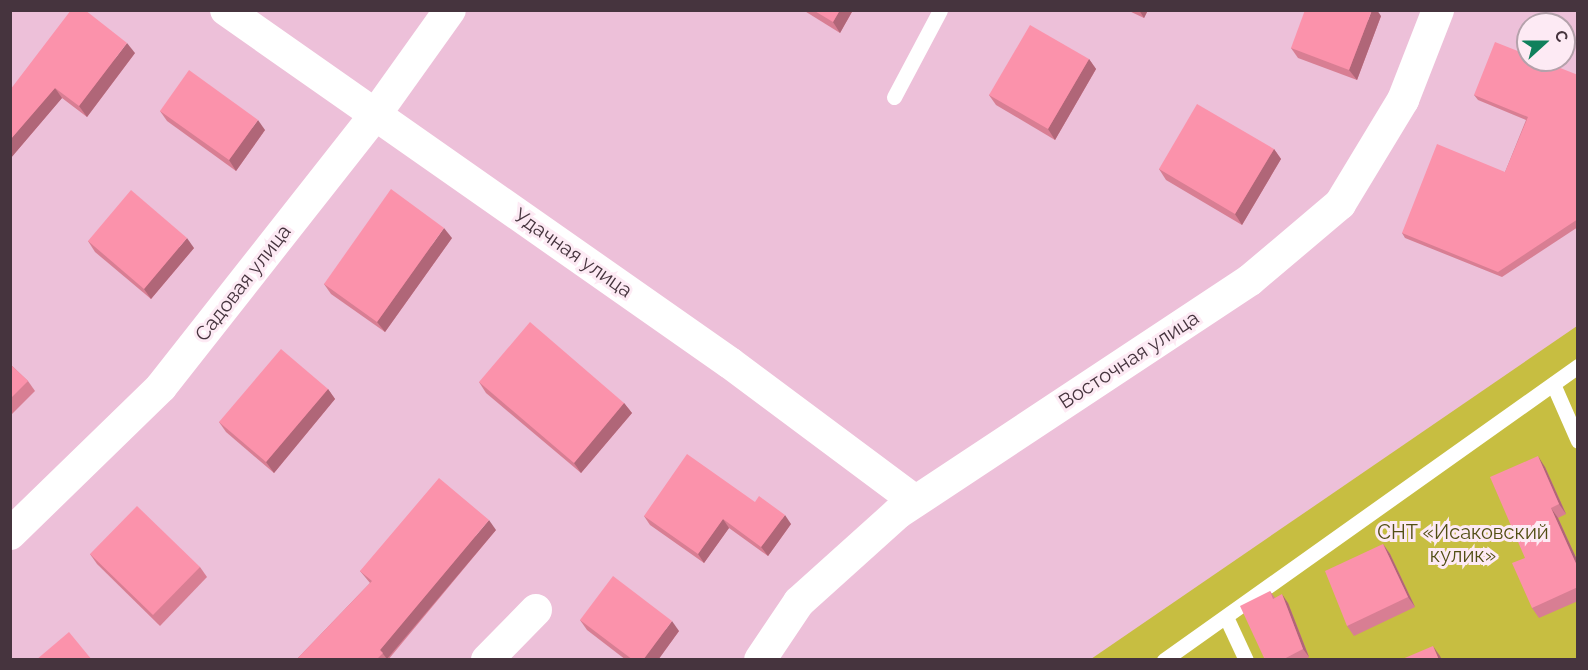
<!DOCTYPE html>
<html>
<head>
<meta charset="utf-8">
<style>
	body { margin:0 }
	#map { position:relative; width:1588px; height:670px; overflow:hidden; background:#edc0d9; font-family:Raleway,sans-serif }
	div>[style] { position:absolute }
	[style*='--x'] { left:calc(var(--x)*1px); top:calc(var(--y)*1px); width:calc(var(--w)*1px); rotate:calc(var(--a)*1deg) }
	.green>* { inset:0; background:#c7be41 }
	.service>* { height:15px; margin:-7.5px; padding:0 7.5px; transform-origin:7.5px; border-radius:7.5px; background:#fff }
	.minor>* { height:32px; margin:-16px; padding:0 16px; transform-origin:16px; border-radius:16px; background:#fff }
	.wall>* { inset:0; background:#d87e93 }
	.shaded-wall>* { inset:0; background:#b06678 }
	.building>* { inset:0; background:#fb92ab }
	span { translate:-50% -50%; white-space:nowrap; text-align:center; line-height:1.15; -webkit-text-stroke:6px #fdeaf4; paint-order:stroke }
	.street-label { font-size:20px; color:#46343e }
	.park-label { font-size:20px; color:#524e14 }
	.frame { position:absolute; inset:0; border:12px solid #46343e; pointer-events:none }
	.north { position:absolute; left:1516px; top:12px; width:60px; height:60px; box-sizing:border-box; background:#fdeaf4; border:2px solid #b4a1ab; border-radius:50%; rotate:69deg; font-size:16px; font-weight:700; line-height:24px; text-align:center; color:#46343e }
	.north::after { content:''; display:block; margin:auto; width:21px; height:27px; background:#10805c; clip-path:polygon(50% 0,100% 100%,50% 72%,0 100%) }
</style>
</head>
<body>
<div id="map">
	<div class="green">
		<i style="clip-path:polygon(1577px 326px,1577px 659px,1091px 659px)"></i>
	</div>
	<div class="service">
		<i style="--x:894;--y:97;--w:98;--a:-62.1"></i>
		<i style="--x:1553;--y:384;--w:62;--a:66.3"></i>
		<i style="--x:1226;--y:617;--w:47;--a:65.1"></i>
		<i style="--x:1164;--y:660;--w:508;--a:-35.38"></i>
	</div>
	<div class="minor">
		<i style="--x:226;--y:10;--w:615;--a:35.01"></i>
		<i style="--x:730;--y:363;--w:231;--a:36.7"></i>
		<i style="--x:10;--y:534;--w:211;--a:-44.2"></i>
		<i style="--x:161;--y:387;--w:346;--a:-51.8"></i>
		<i style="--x:375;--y:115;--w:129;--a:-54.5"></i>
		<i style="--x:487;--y:660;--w:70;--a:-45.6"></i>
		<i style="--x:760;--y:660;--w:70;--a:-56.1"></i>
		<i style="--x:799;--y:602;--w:133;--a:-42"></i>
		<i style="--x:898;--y:513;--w:422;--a:-33.5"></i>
		<i style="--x:1250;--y:280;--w:118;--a:-40.2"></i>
		<i style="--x:1340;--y:204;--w:122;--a:-58.8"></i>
		<i style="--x:1403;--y:100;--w:97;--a:-68.7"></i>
	</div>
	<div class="wall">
		<i style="clip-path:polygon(803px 10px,853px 10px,840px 33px)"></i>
		<i style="clip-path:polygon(1127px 10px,1148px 10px,1144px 18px)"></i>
		<i style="clip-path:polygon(1381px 16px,1357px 80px,1298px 58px,1291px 48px)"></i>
		<i style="clip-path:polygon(135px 53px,87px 117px,62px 98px,10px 159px,10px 90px)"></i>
		<i style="clip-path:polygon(1089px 59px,1096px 69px,1055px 140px,996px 105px,989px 95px)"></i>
		<i style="clip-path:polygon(1578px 75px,1578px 227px,1502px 277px,1405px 238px,1402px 233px,1505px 172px,1526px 120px,1478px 100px,1474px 95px)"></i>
		<i style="clip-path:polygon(160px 111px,265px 130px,236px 171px,167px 121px)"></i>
		<i style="clip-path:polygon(1274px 149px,1281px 159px,1242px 225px,1166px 180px,1159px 169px)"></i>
		<i style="clip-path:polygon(452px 238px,385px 332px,331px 294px,324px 284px)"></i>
		<i style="clip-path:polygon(88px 241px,194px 248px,151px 299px,95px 252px)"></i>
		<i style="clip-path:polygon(10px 364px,28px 381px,35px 391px,10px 416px)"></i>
		<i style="clip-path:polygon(479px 382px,624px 403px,632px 413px,581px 473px,486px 393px)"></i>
		<i style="clip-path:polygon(328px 389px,335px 399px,274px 473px,226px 432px,219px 422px)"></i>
		<i style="clip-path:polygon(1545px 467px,1566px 514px,1558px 518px,1578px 562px,1578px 601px,1539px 618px,1532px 608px,1525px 558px)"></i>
		<i style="clip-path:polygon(755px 502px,791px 524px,768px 556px,729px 528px,704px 563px,650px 525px,644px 516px)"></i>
		<i style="clip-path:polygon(496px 530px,388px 660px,296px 660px,370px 583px,360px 571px)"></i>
		<i style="clip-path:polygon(1383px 544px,1390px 554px,1415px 607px,1354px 636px,1347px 626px)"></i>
		<i style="clip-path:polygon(90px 554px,200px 567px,207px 577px,160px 626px,97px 564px)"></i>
		<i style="clip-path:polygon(1270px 591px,1275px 598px,1288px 603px,1309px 657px,1305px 660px,1265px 660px)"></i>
		<i style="clip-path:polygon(580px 620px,679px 631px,658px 660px,626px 660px,587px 630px)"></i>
	</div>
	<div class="shaded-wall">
		<i style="clip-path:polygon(840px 10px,853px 10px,840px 33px,833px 22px)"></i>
		<i style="clip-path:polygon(1139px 10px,1148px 10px,1144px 18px)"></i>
		<i style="clip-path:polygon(1372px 10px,1377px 10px,1381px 16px,1357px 80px,1349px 70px)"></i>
		<i style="clip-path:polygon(127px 43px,135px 53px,87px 117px,79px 106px)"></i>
		<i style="clip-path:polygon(1089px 59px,1096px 69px,1055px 140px,1048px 129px)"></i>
		<i style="clip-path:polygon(55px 88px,62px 98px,10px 159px,10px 140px)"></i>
		<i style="clip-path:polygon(258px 120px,265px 130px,236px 171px,229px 160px)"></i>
		<i style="clip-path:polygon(1274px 149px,1281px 159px,1242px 225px,1235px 214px)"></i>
		<i style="clip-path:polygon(444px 228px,452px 238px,385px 332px,377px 322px)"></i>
		<i style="clip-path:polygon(187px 238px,194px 248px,151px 299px,144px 289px)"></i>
		<i style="clip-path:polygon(328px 389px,335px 399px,274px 473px,266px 462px)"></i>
		<i style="clip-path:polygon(624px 403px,632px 413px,581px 473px,574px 463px)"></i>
		<i style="clip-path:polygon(1538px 456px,1545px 467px,1566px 514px,1559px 504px)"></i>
		<i style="clip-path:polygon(1551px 508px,1558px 518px,1578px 562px,1578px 568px)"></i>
		<i style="clip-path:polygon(785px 515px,791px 524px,768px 556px,761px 547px)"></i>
		<i style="clip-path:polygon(723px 519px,729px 528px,704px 563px,698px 554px)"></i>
		<i style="clip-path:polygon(489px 520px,496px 530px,387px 659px,380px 650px)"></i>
		<i style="clip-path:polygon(1383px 544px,1390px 554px,1415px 607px,1408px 597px)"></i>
		<i style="clip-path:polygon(1282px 594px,1288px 603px,1309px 657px,1303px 649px)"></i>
		<i style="clip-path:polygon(672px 621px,679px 631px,658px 660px,643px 660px)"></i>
		<i style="clip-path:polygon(1433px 646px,1440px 656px,1442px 660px,1439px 660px)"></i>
	</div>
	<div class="building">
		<i style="clip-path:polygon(71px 10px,85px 10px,127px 43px,79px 106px,55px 88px,10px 140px,10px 90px)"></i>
		<i style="clip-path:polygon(813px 10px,840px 10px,833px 22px)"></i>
		<i style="clip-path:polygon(1305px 10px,1372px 10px,1349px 70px,1291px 48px)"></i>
		<i style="clip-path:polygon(1030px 25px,1089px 59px,1048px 129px,989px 95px)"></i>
		<i style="clip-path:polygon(1495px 42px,1528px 55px,1528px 60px,1540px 60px,1578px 75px,1578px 219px,1498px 272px,1402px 233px,1437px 144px,1505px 172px,1528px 117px,1474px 95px)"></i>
		<i style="clip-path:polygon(189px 70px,258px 120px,229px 160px,160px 111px)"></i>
		<i style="clip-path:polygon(1197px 104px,1274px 149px,1235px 214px,1159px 169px)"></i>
		<i style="clip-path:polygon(391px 189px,444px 228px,377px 322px,324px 284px)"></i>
		<i style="clip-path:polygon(131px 190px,187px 238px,144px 289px,88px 241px)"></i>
		<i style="clip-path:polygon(530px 322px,624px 403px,574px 463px,479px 382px)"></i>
		<i style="clip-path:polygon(281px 349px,328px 389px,266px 462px,219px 422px)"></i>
		<i style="clip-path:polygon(10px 364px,28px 381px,10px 399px)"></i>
		<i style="clip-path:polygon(687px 454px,755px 502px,759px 496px,785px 515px,761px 547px,723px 519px,698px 554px,644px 516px)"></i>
		<i style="clip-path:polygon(1538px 456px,1559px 504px,1551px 508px,1578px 568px,1578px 587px,1532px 608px,1512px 563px,1525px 558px,1490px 477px)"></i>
		<i style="clip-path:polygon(439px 478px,489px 520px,380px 650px,383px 653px,376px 660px,296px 660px,372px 581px,360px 571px)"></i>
		<i style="clip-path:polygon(137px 506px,200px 567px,153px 615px,90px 554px)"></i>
		<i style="clip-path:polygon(1383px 544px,1408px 597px,1347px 626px,1325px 571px)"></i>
		<i style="clip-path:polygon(613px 576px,672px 621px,643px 660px,633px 660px,580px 620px)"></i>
		<i style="clip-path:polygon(1270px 591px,1273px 599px,1282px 594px,1303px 649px,1282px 660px,1265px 660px,1240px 606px)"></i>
		<i style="clip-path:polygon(69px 632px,92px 660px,36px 660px)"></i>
		<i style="clip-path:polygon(1433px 646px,1439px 660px,1400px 660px)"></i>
	</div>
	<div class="street-label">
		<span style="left:573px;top:253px;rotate:35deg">Удачная улица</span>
		<span style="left:243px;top:283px;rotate:-52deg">Садовая улица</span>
		<span style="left:1129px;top:360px;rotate:-33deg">Восточная улица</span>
	</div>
	<div class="park-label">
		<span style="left:1463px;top:544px">СНТ «Исаковский<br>кулик»</span>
	</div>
	<div class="frame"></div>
	<div class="north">С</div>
</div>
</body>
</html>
